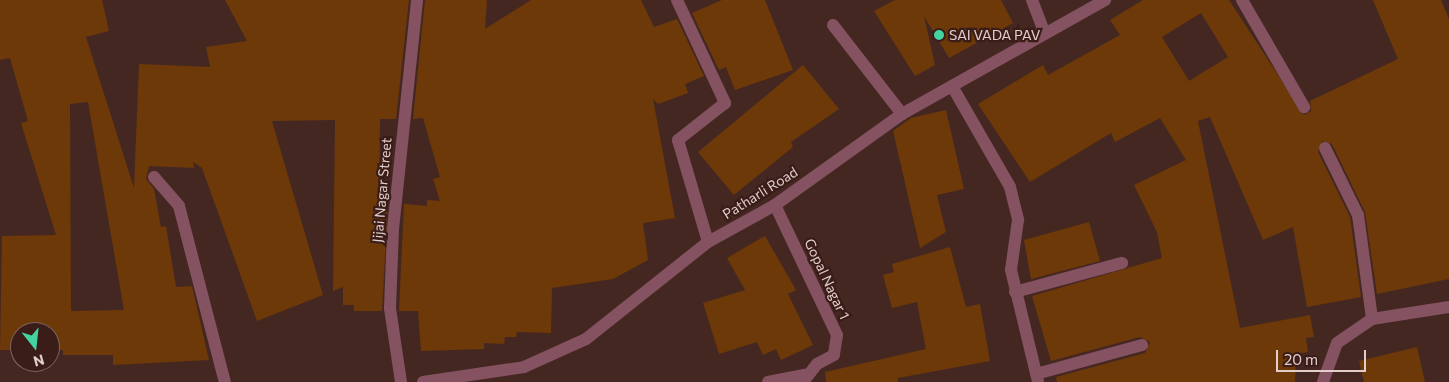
<!DOCTYPE html>
<html>
<head>
<meta charset="utf-8">
<style>
	body { margin:0 }
	#map { position:relative; width:1449px; height:382px; overflow:hidden; background:#452722; font-family:Commissioner,sans-serif }
	div>[style] { position:absolute }
	[style*='--x'] { left:calc(var(--x)*1px); top:calc(var(--y)*1px); width:calc(var(--w)*1px); rotate:calc(var(--a)*1deg) }
	.building>* { inset:0; background:#6d3908 }
	.minor>* { height:12px; margin:-6px; padding:0 6px; transform-origin:6px; border-radius:6px; background:#845260 }
	.dots>* { width:14px; height:14px; translate:-50% -50%; box-sizing:border-box; border:2px solid #3a1d19; border-radius:50% }
	span { translate:-50% -50%; white-space:nowrap; text-align:center; line-height:1.15; -webkit-text-stroke:4.5px #3a1d19; paint-order:stroke }
	.poi-label { font-size:14px; color:#e2cdca }
	.left { translate:0 -50%; text-align:left }
	.street-label { font-size:14px; color:#e2cdca }
	.north { position:absolute; left:10px; top:322px; width:50px; height:50px; box-sizing:border-box; background:#3a1d19; border:1px solid #7d6360; border-radius:50%; rotate:164deg; font-size:14px; font-weight:700; line-height:20px; text-align:center; color:#e2cdca }
	.north::after { content:''; display:block; margin:auto; width:18px; height:22px; background:#43d4a0; clip-path:polygon(50% 0,100% 100%,50% 72%,0 100%) }
	.scale { position:absolute; left:1276px; top:350px; width:90px; height:22px; box-sizing:border-box; border:2px solid #e2cdca; border-top:0; padding-left:6px; font-size:15px; line-height:18px; white-space:nowrap; color:#e2cdca; -webkit-text-stroke:4px #3a1d19; paint-order:stroke }
</style>
</head>
<body>
<div id="map">
	<div class="building">
		<i style="clip-path:polygon(evenodd,0 0,102px 0,109px 31px,86px 37px,134px 188px,139px 64px,210px 67px,206px 47px,247px 41px,225px 0,409px 0,396px 119px,380px 119px,379px 202px,388px 203px,382px 311px,354px 311px,354px 305px,343px 305px,343px 287px,333px 291px,335px 120px,272px 121px,323px 295px,257px 321px,202px 168px,193px 162px,194px 168px,149px 166px,146px 179px,154px 189px,161px 227px,166px 226px,176px 287px,192px 286px,209px 360px,113px 365px,113px 355px,63px 355px,63px 350px,50px 350px,50px 332px,20px 332px,20px 350px,0 350px,2px 236px,56px 235px,21px 123px,28px 121px,10px 58px,0 60px,0 0,88px 102px,124px 310px,71px 311px,70px 104px,88px 102px)"></i>
		<i style="clip-path:polygon(425px 0,487px 0,485px 29px,531px 0,641px 0,654px 27px,677px 19px,704px 76px,685px 84px,688px 93px,658px 104px,653px 99px,675px 218px,643px 223px,648px 260px,613px 279px,552px 288px,551px 333px,517px 332px,516px 337px,505px 337px,504px 344px,484px 343px,484px 349px,421px 351px,418px 311px,399px 311px,404px 204px,427px 206px,427px 200px,440px 201px,433px 179px,440px 177px,423px 118px,413px 119px)"></i>
		<i style="clip-path:polygon(722px 0,765px 0,793px 70px,735px 90px,726px 67px,719px 70px,692px 13px)"></i>
		<i style="clip-path:polygon(895px 0,1001px 0,1013px 23px,949px 58px,924px 16px,935px 65px,915px 76px,874px 11px)"></i>
		<i style="clip-path:polygon(evenodd,1143px 0,1229px 0,1304px 115px,1311px 111px,1310px 101px,1398px 59px,1373px 0,1441px 0,1449px 19px,1449px 279px,1377px 294px,1365px 212px,1332px 144px,1322px 141px,1318px 152px,1350px 217px,1361px 297px,1307px 307px,1293px 227px,1263px 240px,1210px 117px,1198px 121px,1240px 328px,1310px 315px,1314px 337px,1306px 338px,1308px 352px,1296px 354px,1295px 382px,1057px 382px,1056px 377px,1145px 353px,1150px 342px,1140px 337px,1051px 361px,1032px 296px,1162px 258px,1157px 232px,1134px 185px,1186px 160px,1160px 118px,1115px 142px,1111px 133px,1030px 182px,978px 104px,1043px 65px,1048px 75px,1120px 35px,1110px 20px,1143px 0,1201px 13px,1228px 57px,1189px 81px,1162px 37px,1201px 13px)"></i>
		<i style="clip-path:polygon(803px 65px,839px 109px,791px 142px,793px 147px,734px 195px,698px 152px)"></i>
		<i style="clip-path:polygon(946px 110px,964px 189px,937px 195px,946px 232px,920px 248px,893px 131px,911px 118px)"></i>
		<i style="clip-path:polygon(1089px 222px,1100px 261px,1031px 279px,1024px 240px)"></i>
		<i style="clip-path:polygon(765px 236px,796px 290px,788px 294px,813px 345px,781px 360px,776px 349px,763px 355px,757px 342px,719px 354px,703px 303px,745px 290px,727px 258px)"></i>
		<i style="clip-path:polygon(950px 247px,966px 307px,980px 304px,990px 361px,898px 378px,898px 382px,826px 382px,825px 372px,926px 349px,917px 302px,892px 308px,883px 275px,894px 272px,892px 264px)"></i>
		<i style="clip-path:polygon(1417px 347px,1425px 382px,1364px 382px,1359px 361px)"></i>
	</div>
	<div class="minor">
		<i style="--x:677;--y:0;--w:114;--a:65"></i>
		<i style="--x:725;--y:103;--w:60;--a:141.8"></i>
		<i style="--x:678;--y:140;--w:106;--a:73.6"></i>
		<i style="--x:1032;--y:0;--w:36;--a:69"></i>
		<i style="--x:1242;--y:0;--w:124;--a:59.9"></i>
		<i style="--x:833;--y:25;--w:113;--a:52.2"></i>
		<i style="--x:952;--y:86;--w:116;--a:60.1"></i>
		<i style="--x:1010;--y:187;--w:34;--a:76"></i>
		<i style="--x:1018;--y:220;--w:50;--a:98"></i>
		<i style="--x:1011;--y:270;--w:115;--a:76.4"></i>
		<i style="--x:1325;--y:148;--w:75;--a:63.8"></i>
		<i style="--x:1358;--y:215;--w:105;--a:82.3"></i>
		<i style="--x:154;--y:177;--w:38;--a:49"></i>
		<i style="--x:179;--y:206;--w:182;--a:75.4"></i>
		<i style="--x:775;--y:205;--w:144;--a:64.5"></i>
		<i style="--x:837;--y:335;--w:20;--a:99"></i>
		<i style="--x:834;--y:355;--w:19;--a:152"></i>
		<i style="--x:817;--y:364;--w:23;--a:128"></i>
		<i style="--x:1015;--y:292;--w:111;--a:-15.2"></i>
		<i style="--x:1036;--y:374;--w:110;--a:-15.3"></i>
		<i style="--x:401;--y:382;--w:75;--a:-98.5"></i>
		<i style="--x:390;--y:308;--w:79;--a:-87.8"></i>
		<i style="--x:393;--y:229;--w:230;--a:-84"></i>
		<i style="--x:423;--y:382;--w:102;--a:-8.4"></i>
		<i style="--x:524;--y:367;--w:68;--a:-24.3"></i>
		<i style="--x:586;--y:339;--w:156;--a:-38.5"></i>
		<i style="--x:708;--y:242;--w:77;--a:-28.9"></i>
		<i style="--x:775;--y:205;--w:156;--a:-35.6"></i>
		<i style="--x:902;--y:114;--w:233;--a:-29.3"></i>
		<i style="--x:768;--y:382;--w:38;--a:-11"></i>
		<i style="--x:1323;--y:382;--w:41;--a:-70.3"></i>
		<i style="--x:1337;--y:343;--w:42;--a:-34.4"></i>
		<i style="--x:1372;--y:319;--w:78;--a:-8.9"></i>
	</div>
	<div class="dots">
		<i style="left:939px;top:35px;background:#43d4a0"></i>
	</div>
	<div class="poi-label">
		<span class="left" style="left:949px;top:35px">SAI VADA PAV</span>
	</div>
	<div class="street-label">
		<span style="left:382px;top:190px;rotate:-85deg">Jijai Nagar Street</span>
		<span style="left:760px;top:193px;rotate:-32deg">Patharli Road</span>
		<span style="left:827px;top:279px;rotate:65deg">Gopal Nagar 1</span>
	</div>
	<div class="north">N</div>
	<div class="scale">20 m</div>
</div>
</body>
</html>
